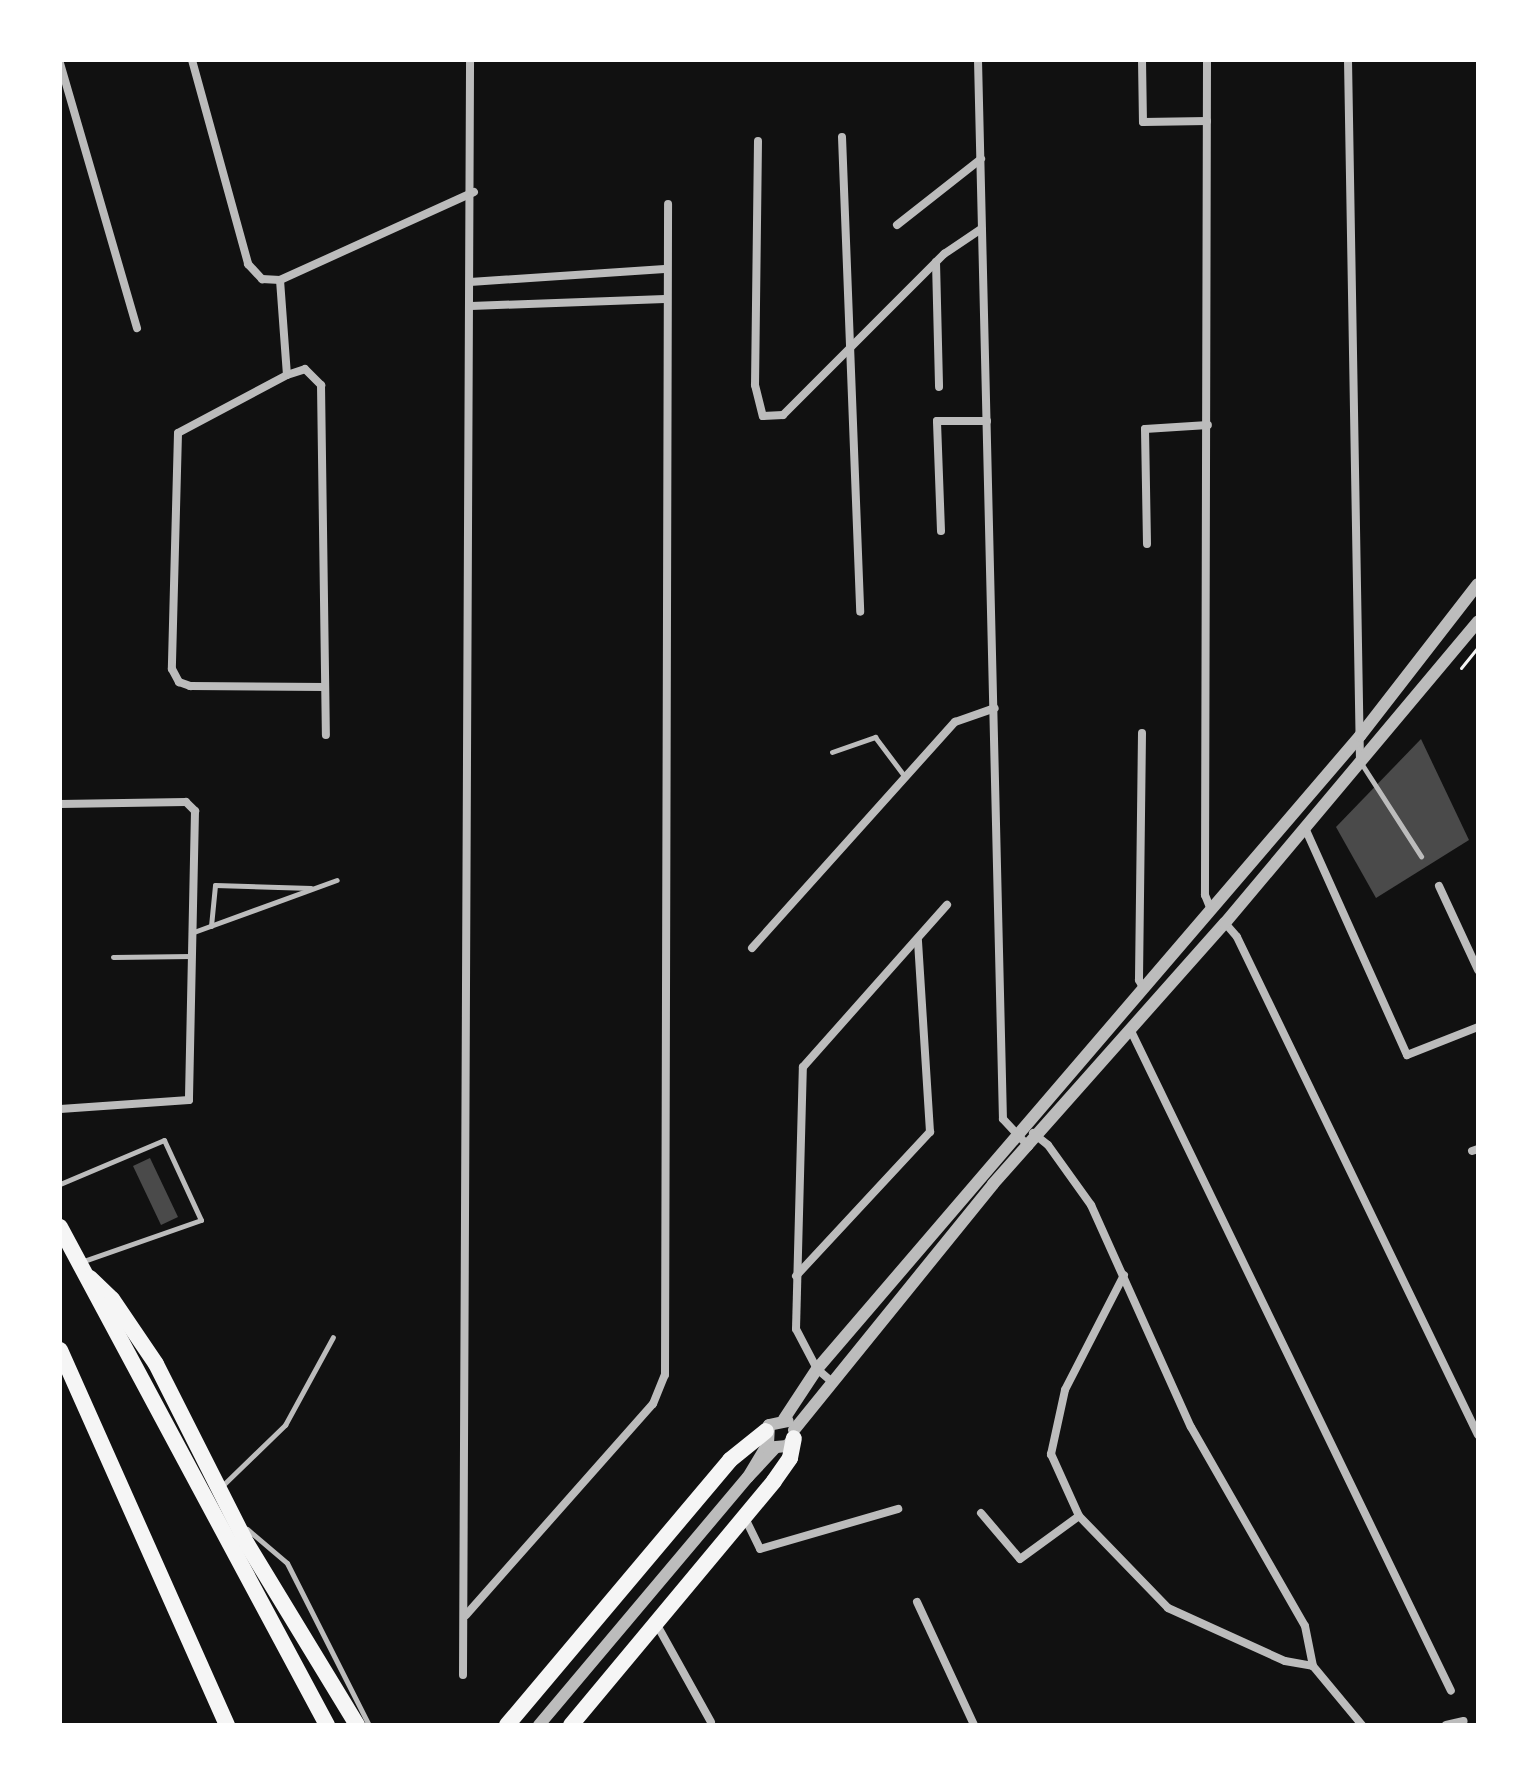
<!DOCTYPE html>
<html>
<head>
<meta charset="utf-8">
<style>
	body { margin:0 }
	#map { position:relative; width:1538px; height:1785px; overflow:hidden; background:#111; font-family:"Noto Sans",sans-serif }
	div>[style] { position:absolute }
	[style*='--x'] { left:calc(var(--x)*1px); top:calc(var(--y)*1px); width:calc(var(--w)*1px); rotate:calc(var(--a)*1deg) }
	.building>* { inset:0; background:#4a4a4a }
	.path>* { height:3px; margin:-1.5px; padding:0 1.5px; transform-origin:1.5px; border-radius:1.5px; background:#f5f5f5 }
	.service>* { height:5px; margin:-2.5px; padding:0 2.5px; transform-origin:2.5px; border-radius:2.5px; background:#bcbcbc }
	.minor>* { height:8px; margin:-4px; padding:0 4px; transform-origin:4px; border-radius:4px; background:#bcbcbc }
	.tertiary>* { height:12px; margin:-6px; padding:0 6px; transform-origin:6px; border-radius:6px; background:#bcbcbc }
	.trunk>* { height:16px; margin:-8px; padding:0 8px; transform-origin:8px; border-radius:8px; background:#f5f5f5 }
	span { translate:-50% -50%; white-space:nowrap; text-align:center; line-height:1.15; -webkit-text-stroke:8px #fff; paint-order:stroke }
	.frame { position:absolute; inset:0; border:62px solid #fff; pointer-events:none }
</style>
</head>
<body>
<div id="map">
	<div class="building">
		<i style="clip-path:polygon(1421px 739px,1469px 840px,1376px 898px,1336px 827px)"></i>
		<i style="clip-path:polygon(150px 1158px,178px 1217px,161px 1225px,133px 1166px)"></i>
	</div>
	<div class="path">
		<i style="--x:1461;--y:668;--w:27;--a:-51"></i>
	</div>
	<div class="service">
		<i style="--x:832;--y:752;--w:46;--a:-19.2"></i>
		<i style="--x:875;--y:737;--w:50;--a:53.1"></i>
		<i style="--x:1361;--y:763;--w:111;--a:57.2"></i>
		<i style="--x:211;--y:926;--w:41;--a:-84.4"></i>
		<i style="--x:215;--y:885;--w:96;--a:1.8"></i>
		<i style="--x:191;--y:933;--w:155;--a:-20"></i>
		<i style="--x:113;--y:957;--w:78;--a:-0.7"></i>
		<i style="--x:60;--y:1184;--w:113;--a:-22.9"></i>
		<i style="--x:164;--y:1140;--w:88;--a:65.2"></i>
		<i style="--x:201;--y:1220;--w:127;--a:160.7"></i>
		<i style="--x:222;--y:1486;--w:88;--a:-44.1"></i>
		<i style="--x:285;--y:1425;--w:100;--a:-61.4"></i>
		<i style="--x:247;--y:1529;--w:52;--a:40.4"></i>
		<i style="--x:287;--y:1563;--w:182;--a:63.2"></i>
	</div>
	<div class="minor">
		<i style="--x:192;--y:60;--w:212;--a:74.6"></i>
		<i style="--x:248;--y:264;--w:21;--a:47"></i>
		<i style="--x:262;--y:279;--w:18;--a:3"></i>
		<i style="--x:280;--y:280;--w:213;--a:-24.4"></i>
		<i style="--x:978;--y:60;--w:1059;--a:88.65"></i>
		<i style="--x:1003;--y:1119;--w:38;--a:47"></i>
		<i style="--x:1142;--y:60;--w:62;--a:89.1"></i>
		<i style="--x:1143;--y:122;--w:64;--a:-0.9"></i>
		<i style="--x:1207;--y:60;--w:835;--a:90.14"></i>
		<i style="--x:1205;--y:895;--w:16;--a:68"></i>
		<i style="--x:1348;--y:60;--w:702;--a:89.02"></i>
		<i style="--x:60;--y:63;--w:276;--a:73.8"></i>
		<i style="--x:842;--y:137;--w:475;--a:87.8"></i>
		<i style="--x:758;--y:141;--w:244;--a:90.7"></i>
		<i style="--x:755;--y:385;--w:32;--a:76"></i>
		<i style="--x:763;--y:416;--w:20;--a:-3"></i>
		<i style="--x:783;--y:415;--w:228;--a:-45"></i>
		<i style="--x:944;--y:254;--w:45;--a:-34"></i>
		<i style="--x:897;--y:225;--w:107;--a:-38.2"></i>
		<i style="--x:936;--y:262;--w:125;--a:88.6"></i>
		<i style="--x:280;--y:280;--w:95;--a:85.8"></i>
		<i style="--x:287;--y:375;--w:19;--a:-18"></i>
		<i style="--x:305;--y:369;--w:23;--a:45"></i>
		<i style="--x:321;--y:385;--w:350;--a:89.2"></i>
		<i style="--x:470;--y:282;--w:195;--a:-3.8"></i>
		<i style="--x:471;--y:306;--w:194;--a:-2.1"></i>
		<i style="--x:287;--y:375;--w:123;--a:152"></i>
		<i style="--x:178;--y:433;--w:236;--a:91.5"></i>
		<i style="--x:172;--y:669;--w:15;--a:62"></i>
		<i style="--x:179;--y:682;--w:12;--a:20"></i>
		<i style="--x:190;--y:686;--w:135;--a:0.4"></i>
		<i style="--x:941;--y:531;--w:110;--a:-92.1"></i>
		<i style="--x:937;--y:421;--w:50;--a:0"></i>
		<i style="--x:1147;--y:544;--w:115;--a:-91"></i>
		<i style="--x:1145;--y:429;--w:63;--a:-3.6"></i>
		<i style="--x:1142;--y:733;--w:247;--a:90.7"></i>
		<i style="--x:1139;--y:980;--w:9;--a:63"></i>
		<i style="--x:60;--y:804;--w:126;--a:-0.9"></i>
		<i style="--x:186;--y:802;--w:13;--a:45"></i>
		<i style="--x:195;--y:811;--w:289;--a:91.2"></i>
		<i style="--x:189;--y:1100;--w:129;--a:176"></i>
		<i style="--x:1305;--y:828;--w:249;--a:65.8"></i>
		<i style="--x:1407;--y:1055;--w:76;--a:-21.5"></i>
		<i style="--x:1439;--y:886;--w:93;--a:65.1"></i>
		<i style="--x:1225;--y:923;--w:18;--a:49"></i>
		<i style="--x:1237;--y:937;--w:553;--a:64.18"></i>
		<i style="--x:752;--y:948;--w:304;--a:-48.1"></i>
		<i style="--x:955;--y:722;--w:42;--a:-19.3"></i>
		<i style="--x:1131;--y:1031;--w:733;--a:64.13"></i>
		<i style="--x:1033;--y:1133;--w:19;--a:39"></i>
		<i style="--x:1048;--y:1145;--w:74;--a:54.4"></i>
		<i style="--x:1091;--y:1205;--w:243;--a:65.8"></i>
		<i style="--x:1191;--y:1427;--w:229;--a:60.2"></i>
		<i style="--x:1305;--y:1626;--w:41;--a:78.7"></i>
		<i style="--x:1313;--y:1666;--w:77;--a:50.3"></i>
		<i style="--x:1472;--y:1151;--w:6;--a:-18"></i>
		<i style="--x:1124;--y:1275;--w:129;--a:117.2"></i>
		<i style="--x:1065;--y:1390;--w:66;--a:102.3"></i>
		<i style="--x:1051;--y:1454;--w:68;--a:65.7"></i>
		<i style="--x:1079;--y:1516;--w:128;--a:45.9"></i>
		<i style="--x:1168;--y:1608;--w:128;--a:24.4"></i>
		<i style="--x:1285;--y:1661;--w:28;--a:10"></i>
		<i style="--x:796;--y:1276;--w:197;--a:-47.1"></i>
		<i style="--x:930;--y:1132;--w:192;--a:-93.6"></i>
		<i style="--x:831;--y:1381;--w:18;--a:-139"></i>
		<i style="--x:817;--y:1369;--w:45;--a:-117.7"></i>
		<i style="--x:796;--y:1329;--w:262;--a:-88.5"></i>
		<i style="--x:803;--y:1067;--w:217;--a:-48.4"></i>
		<i style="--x:981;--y:1513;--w:60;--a:49.7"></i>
		<i style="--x:1020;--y:1559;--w:73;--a:-36.1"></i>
		<i style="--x:745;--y:1518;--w:34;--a:64"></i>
		<i style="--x:760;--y:1549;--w:144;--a:-16.2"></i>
		<i style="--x:917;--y:1602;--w:136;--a:65.1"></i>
		<i style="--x:466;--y:1615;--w:282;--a:-48.5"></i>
		<i style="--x:653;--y:1404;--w:31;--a:-68"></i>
		<i style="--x:665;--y:1375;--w:1171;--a:-89.85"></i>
		<i style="--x:657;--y:1625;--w:111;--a:60.9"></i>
		<i style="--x:463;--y:1675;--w:1615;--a:-89.75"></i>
		<i style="--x:1446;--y:1725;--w:18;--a:-13"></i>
	</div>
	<div class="tertiary">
		<i style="--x:784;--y:1419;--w:60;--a:-56.6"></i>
		<i style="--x:817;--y:1369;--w:834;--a:-49.38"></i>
		<i style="--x:1360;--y:736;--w:192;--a:-52.2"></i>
		<i style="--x:794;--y:1430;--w:316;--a:-51"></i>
		<i style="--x:993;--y:1184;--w:349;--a:-48.4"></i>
		<i style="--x:1225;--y:923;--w:394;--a:-50"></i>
		<i style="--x:748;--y:1477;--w:39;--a:-59"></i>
		<i style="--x:768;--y:1444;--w:19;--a:-87"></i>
		<i style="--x:769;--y:1425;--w:19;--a:-12"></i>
		<i style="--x:539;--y:1725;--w:324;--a:-49.9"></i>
		<i style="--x:748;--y:1477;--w:41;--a:-47"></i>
		<i style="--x:776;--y:1447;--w:11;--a:-5"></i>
		<i style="--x:787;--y:1446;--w:11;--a:-49"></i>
	</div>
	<div class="trunk">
		<i style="--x:60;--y:1227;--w:565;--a:61.8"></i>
		<i style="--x:90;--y:1278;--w:30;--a:44"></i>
		<i style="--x:112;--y:1299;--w:78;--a:55.9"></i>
		<i style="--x:156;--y:1364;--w:202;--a:63.2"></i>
		<i style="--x:247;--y:1544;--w:212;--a:58.7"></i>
		<i style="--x:60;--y:1350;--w:411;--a:66"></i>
		<i style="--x:507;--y:1725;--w:346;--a:-49.9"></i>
		<i style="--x:730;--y:1460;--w:46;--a:-38.9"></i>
		<i style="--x:571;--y:1725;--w:317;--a:-50.2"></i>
		<i style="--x:774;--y:1481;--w:28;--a:-55"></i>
		<i style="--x:790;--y:1458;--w:20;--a:-79"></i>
	</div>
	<div class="frame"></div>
</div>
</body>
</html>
